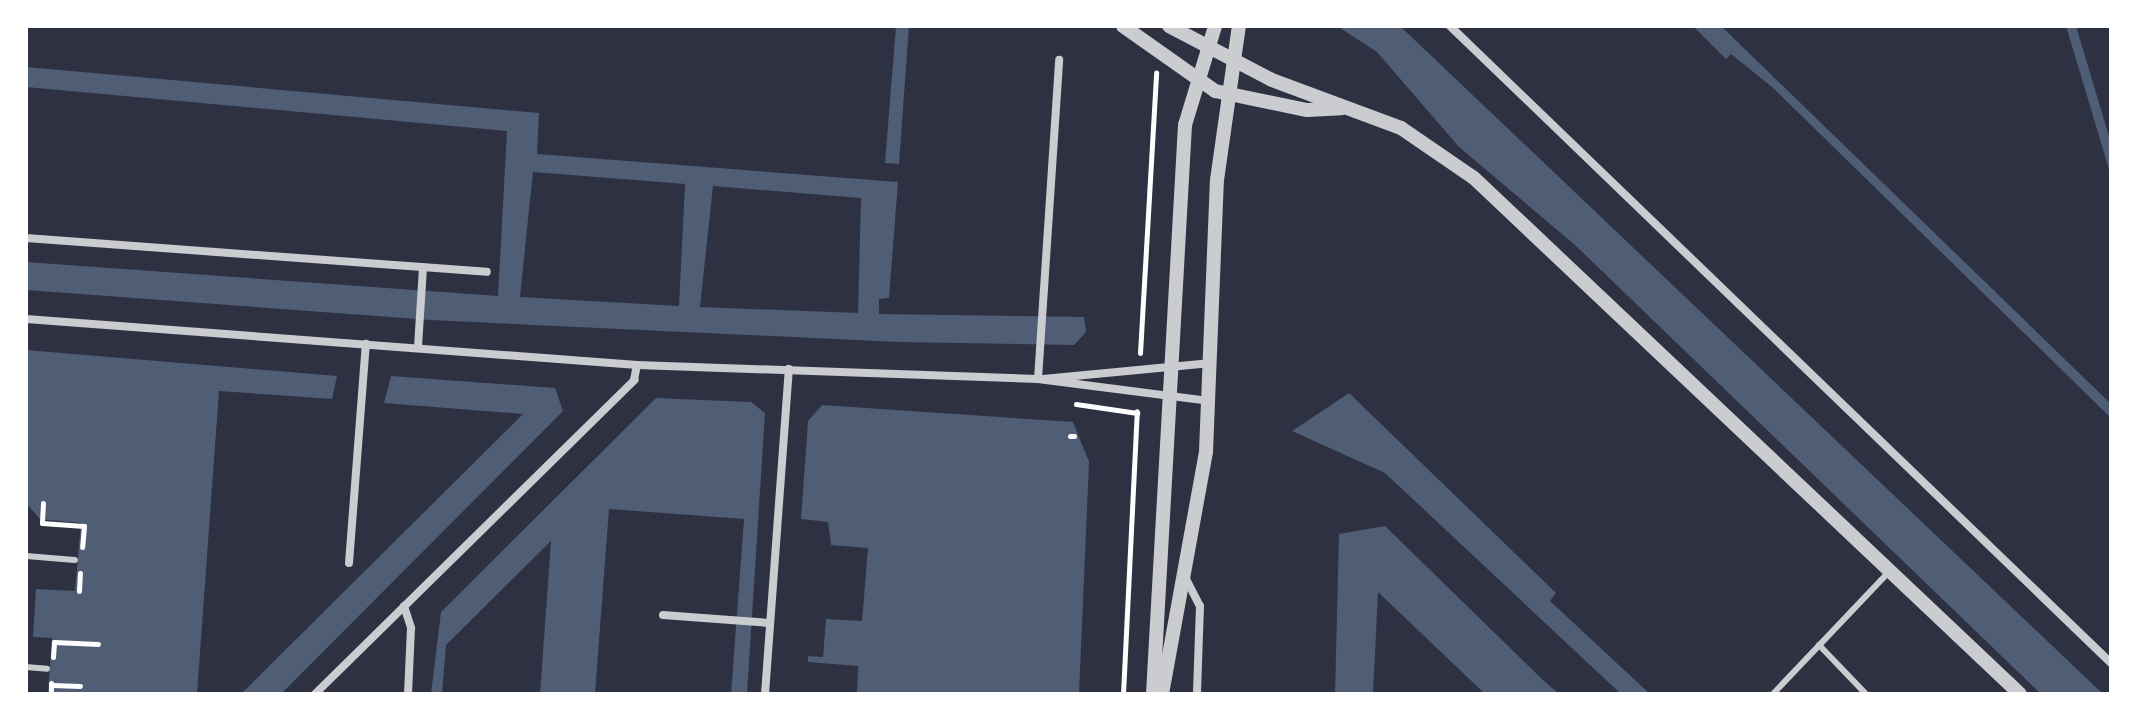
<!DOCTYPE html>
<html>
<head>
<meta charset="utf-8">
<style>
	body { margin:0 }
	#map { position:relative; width:2137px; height:720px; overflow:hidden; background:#2d3142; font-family:Manrope,sans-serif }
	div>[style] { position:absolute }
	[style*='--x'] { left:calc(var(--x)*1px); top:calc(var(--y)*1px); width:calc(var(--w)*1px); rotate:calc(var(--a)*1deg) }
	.water>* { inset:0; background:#4f5d75 }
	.path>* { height:5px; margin:-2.5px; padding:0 2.5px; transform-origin:2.5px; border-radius:2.5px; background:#fff }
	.service>* { height:6px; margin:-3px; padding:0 3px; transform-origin:3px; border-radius:3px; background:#caccd0 }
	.minor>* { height:8px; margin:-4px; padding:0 4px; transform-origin:4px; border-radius:4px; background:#caccd0 }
	.tertiary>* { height:14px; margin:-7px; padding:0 7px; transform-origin:7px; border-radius:7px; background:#caccd0 }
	span { translate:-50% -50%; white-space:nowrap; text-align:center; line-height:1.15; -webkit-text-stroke:7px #fff; paint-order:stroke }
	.frame { position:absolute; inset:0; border:28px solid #fff; pointer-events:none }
</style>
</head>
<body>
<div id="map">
	<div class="water">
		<i style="clip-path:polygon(896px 26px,909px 26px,899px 164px,885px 163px)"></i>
		<i style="clip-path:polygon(1337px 26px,1400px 26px,2103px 694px,2041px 694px,1575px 245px,1459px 147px,1377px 52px)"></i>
		<i style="clip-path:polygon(1693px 26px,1721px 26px,2111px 404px,2111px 418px,1772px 87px,1731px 54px,1726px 59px)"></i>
		<i style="clip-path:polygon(2066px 26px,2076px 26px,2111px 143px,2111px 176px)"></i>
		<i style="clip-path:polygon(evenodd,26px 67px,539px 113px,537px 154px,898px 182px,889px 298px,879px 299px,879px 314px,1084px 317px,1086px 332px,1074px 345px,898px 342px,431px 320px,26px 290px,26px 262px,498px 296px,507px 131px,26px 87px,26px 67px,533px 172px,685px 184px,679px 306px,520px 297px,533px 172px,26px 67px,713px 186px,861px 198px,858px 313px,700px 307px,713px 186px)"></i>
		<i style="clip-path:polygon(26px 350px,337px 376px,332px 399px,219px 391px,197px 694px,48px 694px,52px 638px,33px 637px,36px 589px,75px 591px,81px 523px,40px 519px,26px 503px)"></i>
		<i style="clip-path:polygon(391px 376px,555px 388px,563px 411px,281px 694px,241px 694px,523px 414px,384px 403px)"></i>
		<i style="clip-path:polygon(1349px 393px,1556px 593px,1550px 601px,1650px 694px,1621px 694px,1385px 473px,1292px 431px)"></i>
		<i style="clip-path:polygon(656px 398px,751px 402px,765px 413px,747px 694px,731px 694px,744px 519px,609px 509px,595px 694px,540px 694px,551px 541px,446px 645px,442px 694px,431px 694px,441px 612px)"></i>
		<i style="clip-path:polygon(822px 405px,1073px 422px,1089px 462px,1079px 694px,857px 694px,858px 666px,808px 662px,808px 656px,823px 657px,826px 619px,862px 621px,868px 548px,831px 545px,828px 522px,801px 519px,808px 421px)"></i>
		<i style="clip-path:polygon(1385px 526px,1543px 680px,1559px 694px,1485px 694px,1378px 592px,1373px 694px,1335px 694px,1339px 534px)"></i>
	</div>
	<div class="path">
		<i style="--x:1140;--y:353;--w:281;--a:-86.7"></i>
		<i style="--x:1076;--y:404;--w:62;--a:8.4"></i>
		<i style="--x:1070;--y:436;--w:4;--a:0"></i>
		<i style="--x:43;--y:503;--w:20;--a:93"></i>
		<i style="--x:42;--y:523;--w:42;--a:4.1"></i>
		<i style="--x:84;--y:526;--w:21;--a:95"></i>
		<i style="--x:79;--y:591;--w:18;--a:-87"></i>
		<i style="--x:53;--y:657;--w:15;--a:-86"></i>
		<i style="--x:54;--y:642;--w:44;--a:2.6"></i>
		<i style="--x:52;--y:685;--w:28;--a:2"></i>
		<i style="--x:51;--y:694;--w:11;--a:-90"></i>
		<i style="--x:1123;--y:694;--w:283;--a:-87.2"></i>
	</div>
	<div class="service">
		<i style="--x:26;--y:556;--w:49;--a:4.7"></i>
		<i style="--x:1819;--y:645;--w:68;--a:46.2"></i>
		<i style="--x:26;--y:667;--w:21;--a:5"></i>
		<i style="--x:1773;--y:694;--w:167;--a:-46.5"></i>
	</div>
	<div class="minor">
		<i style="--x:1450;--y:26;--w:918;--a:43.94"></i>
		<i style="--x:26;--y:238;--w:462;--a:4.2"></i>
		<i style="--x:26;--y:319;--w:613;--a:4.31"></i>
		<i style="--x:637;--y:365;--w:401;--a:2"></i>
		<i style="--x:1038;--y:379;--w:172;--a:7.3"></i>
		<i style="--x:418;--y:347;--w:80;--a:-86.4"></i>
		<i style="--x:1038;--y:379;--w:320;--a:-86.2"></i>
		<i style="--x:1043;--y:379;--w:169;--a:-5.4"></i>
		<i style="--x:349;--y:563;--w:220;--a:-85.6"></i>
		<i style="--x:1184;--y:575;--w:35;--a:63"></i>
		<i style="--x:1200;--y:606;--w:88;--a:92"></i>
		<i style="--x:404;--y:606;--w:23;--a:72"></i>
		<i style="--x:411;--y:628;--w:66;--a:92.6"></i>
		<i style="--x:663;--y:615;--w:107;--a:4.3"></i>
		<i style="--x:315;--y:694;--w:448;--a:-44.5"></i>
		<i style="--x:634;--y:380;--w:15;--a:-79"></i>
		<i style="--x:765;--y:694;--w:326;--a:-85.8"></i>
	</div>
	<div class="tertiary">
		<i style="--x:1123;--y:26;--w:113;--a:35.2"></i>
		<i style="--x:1215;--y:91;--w:94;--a:11.7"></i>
		<i style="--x:1307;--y:110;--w:34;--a:-3"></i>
		<i style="--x:1169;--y:26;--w:116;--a:27.7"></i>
		<i style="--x:1272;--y:80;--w:138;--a:20.4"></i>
		<i style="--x:1401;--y:128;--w:88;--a:34.4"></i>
		<i style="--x:1474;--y:178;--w:751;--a:43.38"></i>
		<i style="--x:1153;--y:694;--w:570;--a:-86.78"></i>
		<i style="--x:1185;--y:125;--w:103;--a:-73.1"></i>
		<i style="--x:1162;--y:694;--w:246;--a:-79.7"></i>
		<i style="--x:1206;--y:452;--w:272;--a:-87.7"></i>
		<i style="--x:1217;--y:180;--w:156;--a:-81.9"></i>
	</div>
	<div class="frame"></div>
</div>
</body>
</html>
